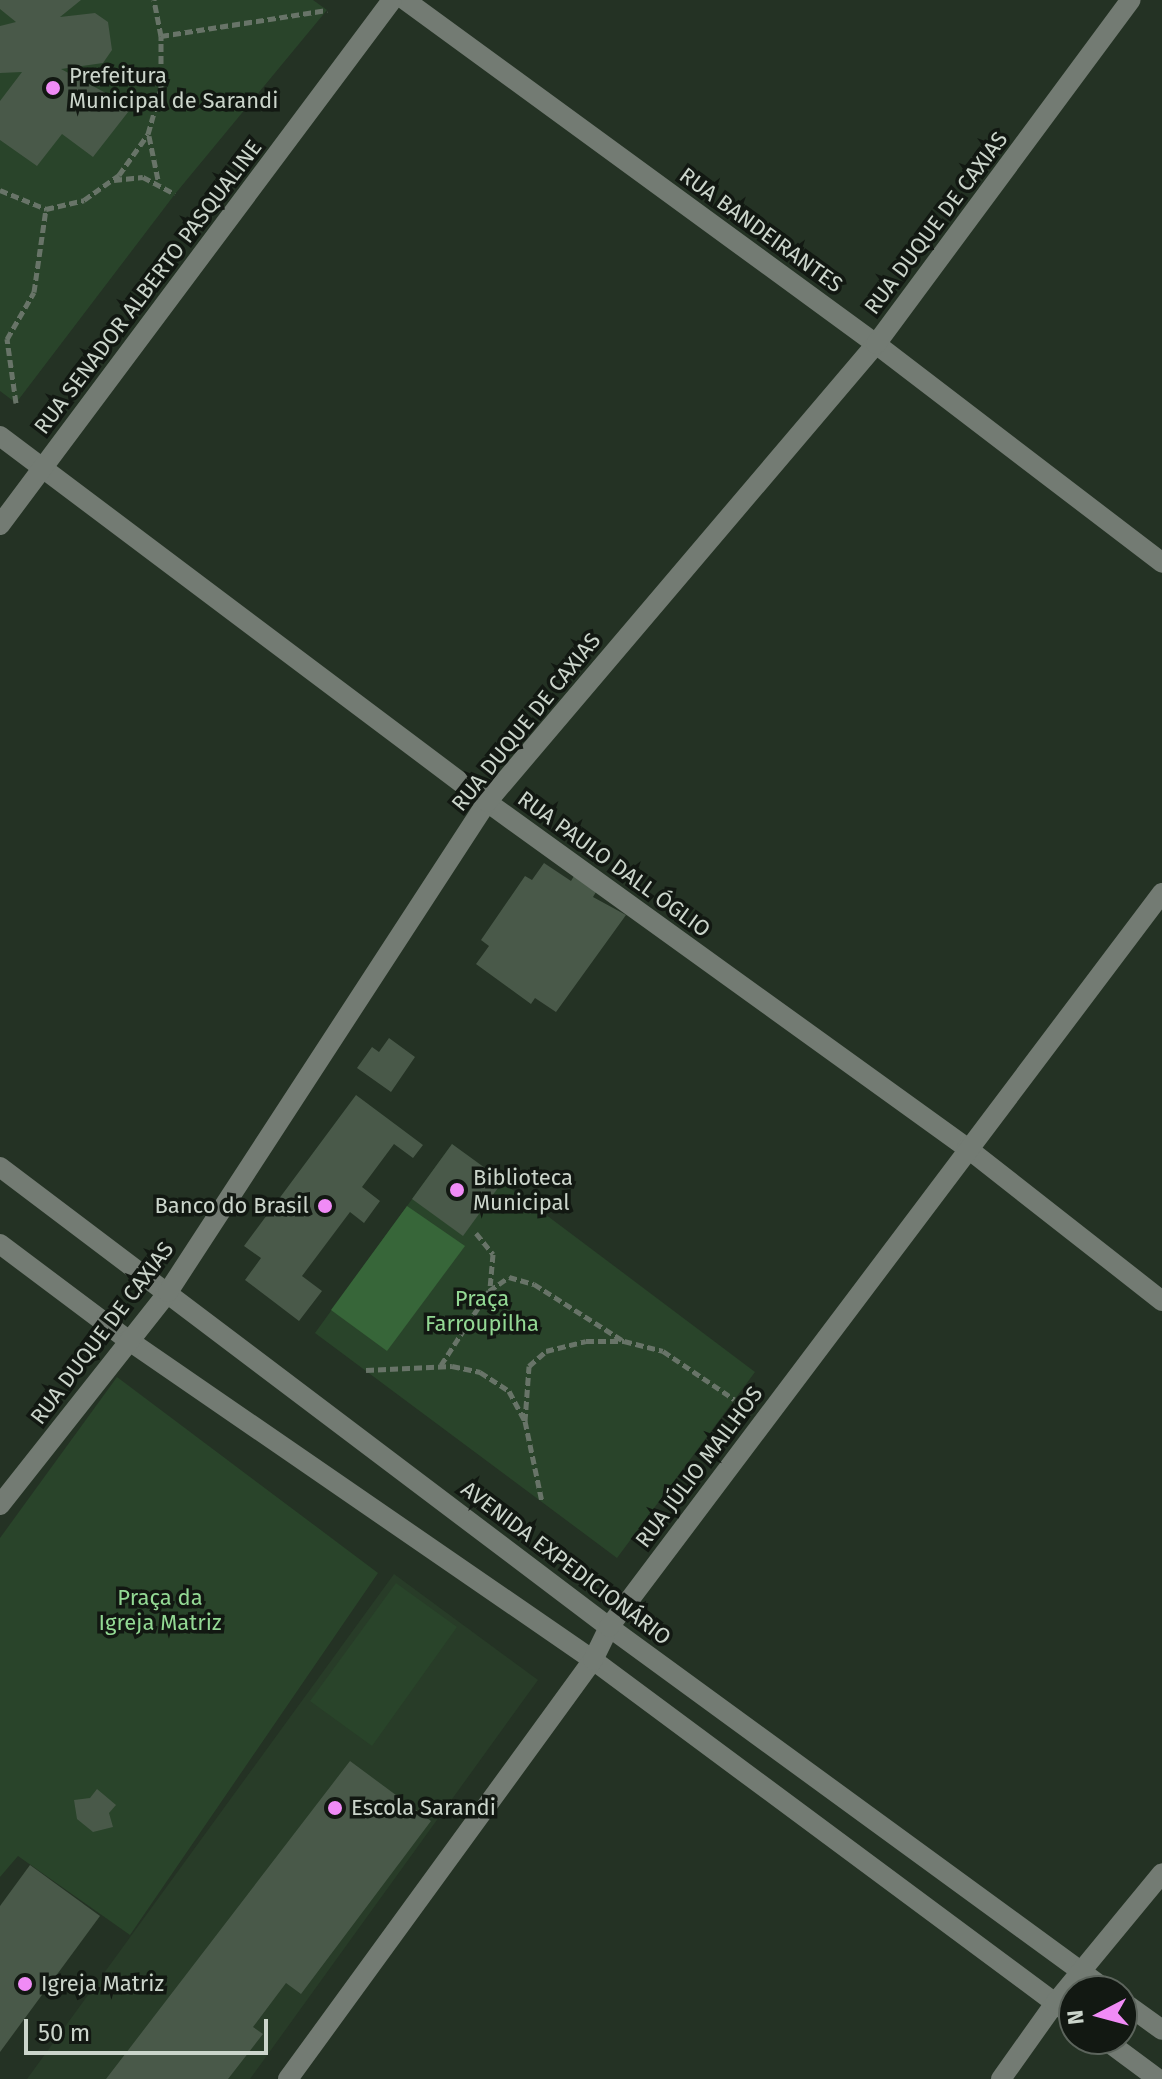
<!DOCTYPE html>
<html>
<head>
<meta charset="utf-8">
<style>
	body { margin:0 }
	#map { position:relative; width:1162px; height:2079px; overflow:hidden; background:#243224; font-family:"Fira Sans",sans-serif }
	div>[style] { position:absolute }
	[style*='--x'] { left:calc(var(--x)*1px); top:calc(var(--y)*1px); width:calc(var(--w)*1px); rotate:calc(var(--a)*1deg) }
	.built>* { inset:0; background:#283c28 }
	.green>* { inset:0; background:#29442a }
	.forest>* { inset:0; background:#376639 }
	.building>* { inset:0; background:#495949 }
	.path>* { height:5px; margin-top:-2.5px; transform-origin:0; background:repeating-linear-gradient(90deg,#687468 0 8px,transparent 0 12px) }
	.minor>* { height:20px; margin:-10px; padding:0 10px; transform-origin:10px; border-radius:10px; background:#737b73 }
	.dots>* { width:22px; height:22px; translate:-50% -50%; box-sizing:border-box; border:4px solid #121812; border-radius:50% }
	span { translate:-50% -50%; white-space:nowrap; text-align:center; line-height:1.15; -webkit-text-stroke:7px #121812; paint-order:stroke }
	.poi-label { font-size:22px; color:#cbd5cb }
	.left { translate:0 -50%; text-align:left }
	.right { translate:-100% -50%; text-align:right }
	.street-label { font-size:22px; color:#cbd5cb }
	.park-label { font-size:22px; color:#93d994 }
	.north { position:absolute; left:1058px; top:1975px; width:80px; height:80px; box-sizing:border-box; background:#121812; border:2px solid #5c645c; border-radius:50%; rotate:264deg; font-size:22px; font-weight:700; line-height:32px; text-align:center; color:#cbd5cb }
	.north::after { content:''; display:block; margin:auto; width:28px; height:36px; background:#f08bf6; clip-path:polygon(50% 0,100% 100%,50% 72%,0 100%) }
	.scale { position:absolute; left:24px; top:2019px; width:244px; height:36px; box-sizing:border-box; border:4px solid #cbd5cb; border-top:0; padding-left:10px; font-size:24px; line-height:28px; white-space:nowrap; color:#cbd5cb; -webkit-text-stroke:6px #121812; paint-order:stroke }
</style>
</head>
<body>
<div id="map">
	<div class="built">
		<i style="clip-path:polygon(394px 1574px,538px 1680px,250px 2079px,27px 2079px)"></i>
	</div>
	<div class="green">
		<i style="clip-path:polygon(0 0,313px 0,327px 10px,175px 194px,16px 403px,0 391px)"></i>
		<i style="clip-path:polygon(452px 1144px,755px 1372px,617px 1558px,315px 1333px)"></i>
		<i style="clip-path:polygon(117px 1377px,378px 1573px,130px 1935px,18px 1856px,0 1877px,0 1538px)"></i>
		<i style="clip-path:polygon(396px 1583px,457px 1627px,372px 1746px,310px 1701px)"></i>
	</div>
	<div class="forest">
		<i style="clip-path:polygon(407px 1206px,465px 1246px,387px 1351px,331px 1310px)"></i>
	</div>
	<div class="building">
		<i style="clip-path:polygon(0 0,81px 0,60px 17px,95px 13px,108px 22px,112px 50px,103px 63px,61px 69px,132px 107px,93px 157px,62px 134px,37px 166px,0 140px,0 101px,22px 72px,0 73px,0 26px,16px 22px,0 9px)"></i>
		<i style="clip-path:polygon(544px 863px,571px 881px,574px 876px,596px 892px,593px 897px,626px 915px,556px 1012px,535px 998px,531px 1004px,476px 964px,489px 946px,481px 940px,525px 876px,532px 880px)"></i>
		<i style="clip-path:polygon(389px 1038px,415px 1057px,391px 1092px,357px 1068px,372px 1047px,379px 1052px)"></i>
		<i style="clip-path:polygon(356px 1095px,423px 1145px,413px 1158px,394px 1144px,362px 1187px,380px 1201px,364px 1223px,350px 1212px,302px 1276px,322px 1291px,299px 1321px,245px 1280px,261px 1258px,244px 1246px)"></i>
		<i style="clip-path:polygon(452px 1144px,503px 1181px,463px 1236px,412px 1199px)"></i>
		<i style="clip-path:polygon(350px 1761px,431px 1821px,301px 1994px,286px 1983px,253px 2027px,263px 2034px,228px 2079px,106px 2079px)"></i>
		<i style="clip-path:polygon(97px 1789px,116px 1805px,109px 1813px,113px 1827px,93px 1832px,77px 1819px,74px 1800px,90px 1798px)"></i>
		<i style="clip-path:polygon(30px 1865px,100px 1916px,0 2052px,0 1906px)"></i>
	</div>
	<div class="path">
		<i style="--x:161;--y:36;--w:168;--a:-8.9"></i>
		<i style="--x:149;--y:136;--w:45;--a:78.4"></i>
		<i style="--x:114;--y:180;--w:29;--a:-6"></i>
		<i style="--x:143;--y:177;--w:36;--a:28"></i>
		<i style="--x:0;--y:190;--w:50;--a:22.4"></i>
		<i style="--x:46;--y:209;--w:39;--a:-13"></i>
		<i style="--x:84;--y:200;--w:43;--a:-35.5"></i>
		<i style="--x:119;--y:175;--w:50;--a:-54.7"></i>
		<i style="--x:148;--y:134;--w:48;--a:-74.2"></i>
		<i style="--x:161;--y:88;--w:52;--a:-90"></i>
		<i style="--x:161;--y:36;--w:37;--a:-101"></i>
		<i style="--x:16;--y:403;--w:65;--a:-98"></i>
		<i style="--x:7;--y:339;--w:54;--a:-60.1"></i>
		<i style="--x:34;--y:292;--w:84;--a:-81.8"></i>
		<i style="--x:476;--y:1233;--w:27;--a:51"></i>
		<i style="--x:493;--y:1254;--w:36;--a:95"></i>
		<i style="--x:441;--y:1365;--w:88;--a:-57"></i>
		<i style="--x:489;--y:1291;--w:24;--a:-35"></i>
		<i style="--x:509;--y:1277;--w:26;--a:16"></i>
		<i style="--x:534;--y:1284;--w:104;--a:32.5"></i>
		<i style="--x:366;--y:1370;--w:86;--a:-2.7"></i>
		<i style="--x:452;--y:1366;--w:29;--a:12"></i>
		<i style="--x:480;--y:1372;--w:35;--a:33"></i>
		<i style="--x:509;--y:1391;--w:34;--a:62"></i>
		<i style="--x:525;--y:1421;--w:83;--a:78.1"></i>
		<i style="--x:525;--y:1421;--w:55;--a:-85.8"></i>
		<i style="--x:529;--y:1366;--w:23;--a:-41"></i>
		<i style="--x:546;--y:1351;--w:41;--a:-14"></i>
		<i style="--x:586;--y:1341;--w:38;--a:0"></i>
		<i style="--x:624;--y:1341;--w:40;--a:14.4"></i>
		<i style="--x:663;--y:1351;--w:86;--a:34.1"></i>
	</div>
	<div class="minor">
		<i style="--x:405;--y:0;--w:583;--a:36.14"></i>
		<i style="--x:876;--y:344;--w:360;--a:37.4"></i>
		<i style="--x:0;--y:436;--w:609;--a:36.93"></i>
		<i style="--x:487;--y:802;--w:592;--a:35.79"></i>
		<i style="--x:967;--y:1148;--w:248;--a:38.1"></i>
		<i style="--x:0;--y:525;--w:655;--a:-53.25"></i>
		<i style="--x:0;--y:1167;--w:763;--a:37.07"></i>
		<i style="--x:609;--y:1627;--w:618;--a:36.11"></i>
		<i style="--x:0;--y:1244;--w:160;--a:36.9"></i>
		<i style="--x:128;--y:1340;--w:564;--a:34.53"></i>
		<i style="--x:593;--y:1660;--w:599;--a:36.58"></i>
		<i style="--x:0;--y:1505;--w:271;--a:-51.7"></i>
		<i style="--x:168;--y:1292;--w:585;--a:-56.94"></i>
		<i style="--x:487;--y:802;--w:601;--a:-49.66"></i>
		<i style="--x:876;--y:344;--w:428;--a:-53.5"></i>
		<i style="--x:1122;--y:2001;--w:49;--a:35.9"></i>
		<i style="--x:1104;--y:2039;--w:67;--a:36.5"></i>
		<i style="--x:288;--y:2079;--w:518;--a:-53.95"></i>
		<i style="--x:593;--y:1660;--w:37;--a:-64"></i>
		<i style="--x:609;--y:1627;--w:919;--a:-53.01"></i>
		<i style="--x:1001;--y:2079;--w:93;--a:-54.6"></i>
		<i style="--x:1055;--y:2003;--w:168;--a:-50.5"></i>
	</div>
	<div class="dots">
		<i style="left:53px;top:88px;background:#f08bf6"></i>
		<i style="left:457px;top:1190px;background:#f08bf6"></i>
		<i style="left:325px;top:1206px;background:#f08bf6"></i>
		<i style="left:335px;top:1808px;background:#f08bf6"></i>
		<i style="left:25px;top:1984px;background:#f08bf6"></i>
	</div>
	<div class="poi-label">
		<span class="left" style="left:69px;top:88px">Prefeitura<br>Municipal de Sarandi</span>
		<span class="left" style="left:473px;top:1190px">Biblioteca<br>Municipal</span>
		<span class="right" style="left:309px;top:1206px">Banco do Brasil</span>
		<span class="left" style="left:351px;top:1808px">Escola Sarandi</span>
		<span class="left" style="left:41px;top:1984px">Igreja Matriz</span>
	</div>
	<div class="street-label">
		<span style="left:936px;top:223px;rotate:-53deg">RUA DUQUE DE CAXIAS</span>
		<span style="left:761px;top:230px;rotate:36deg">RUA BANDEIRANTES</span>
		<span style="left:148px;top:287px;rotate:-53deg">RUA SENADOR ALBERTO PASQUALINE</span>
		<span style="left:526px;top:722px;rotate:-51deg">RUA DUQUE DE CAXIAS</span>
		<span style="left:614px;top:864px;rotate:36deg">RUA PAULO DALL ÓGLIO</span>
		<span style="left:102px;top:1333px;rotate:-53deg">RUA DUQUE DE CAXIAS</span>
		<span style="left:699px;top:1467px;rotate:-53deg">RUA JÚLIO MAILHOS</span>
		<span style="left:566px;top:1563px;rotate:37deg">AVENIDA EXPEDICIONÁRIO</span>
	</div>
	<div class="park-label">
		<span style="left:482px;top:1311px">Praça<br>Farroupilha</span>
		<span style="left:160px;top:1610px">Praça da<br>Igreja Matriz</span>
	</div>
	<div class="north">N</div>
	<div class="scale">50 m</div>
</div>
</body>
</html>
